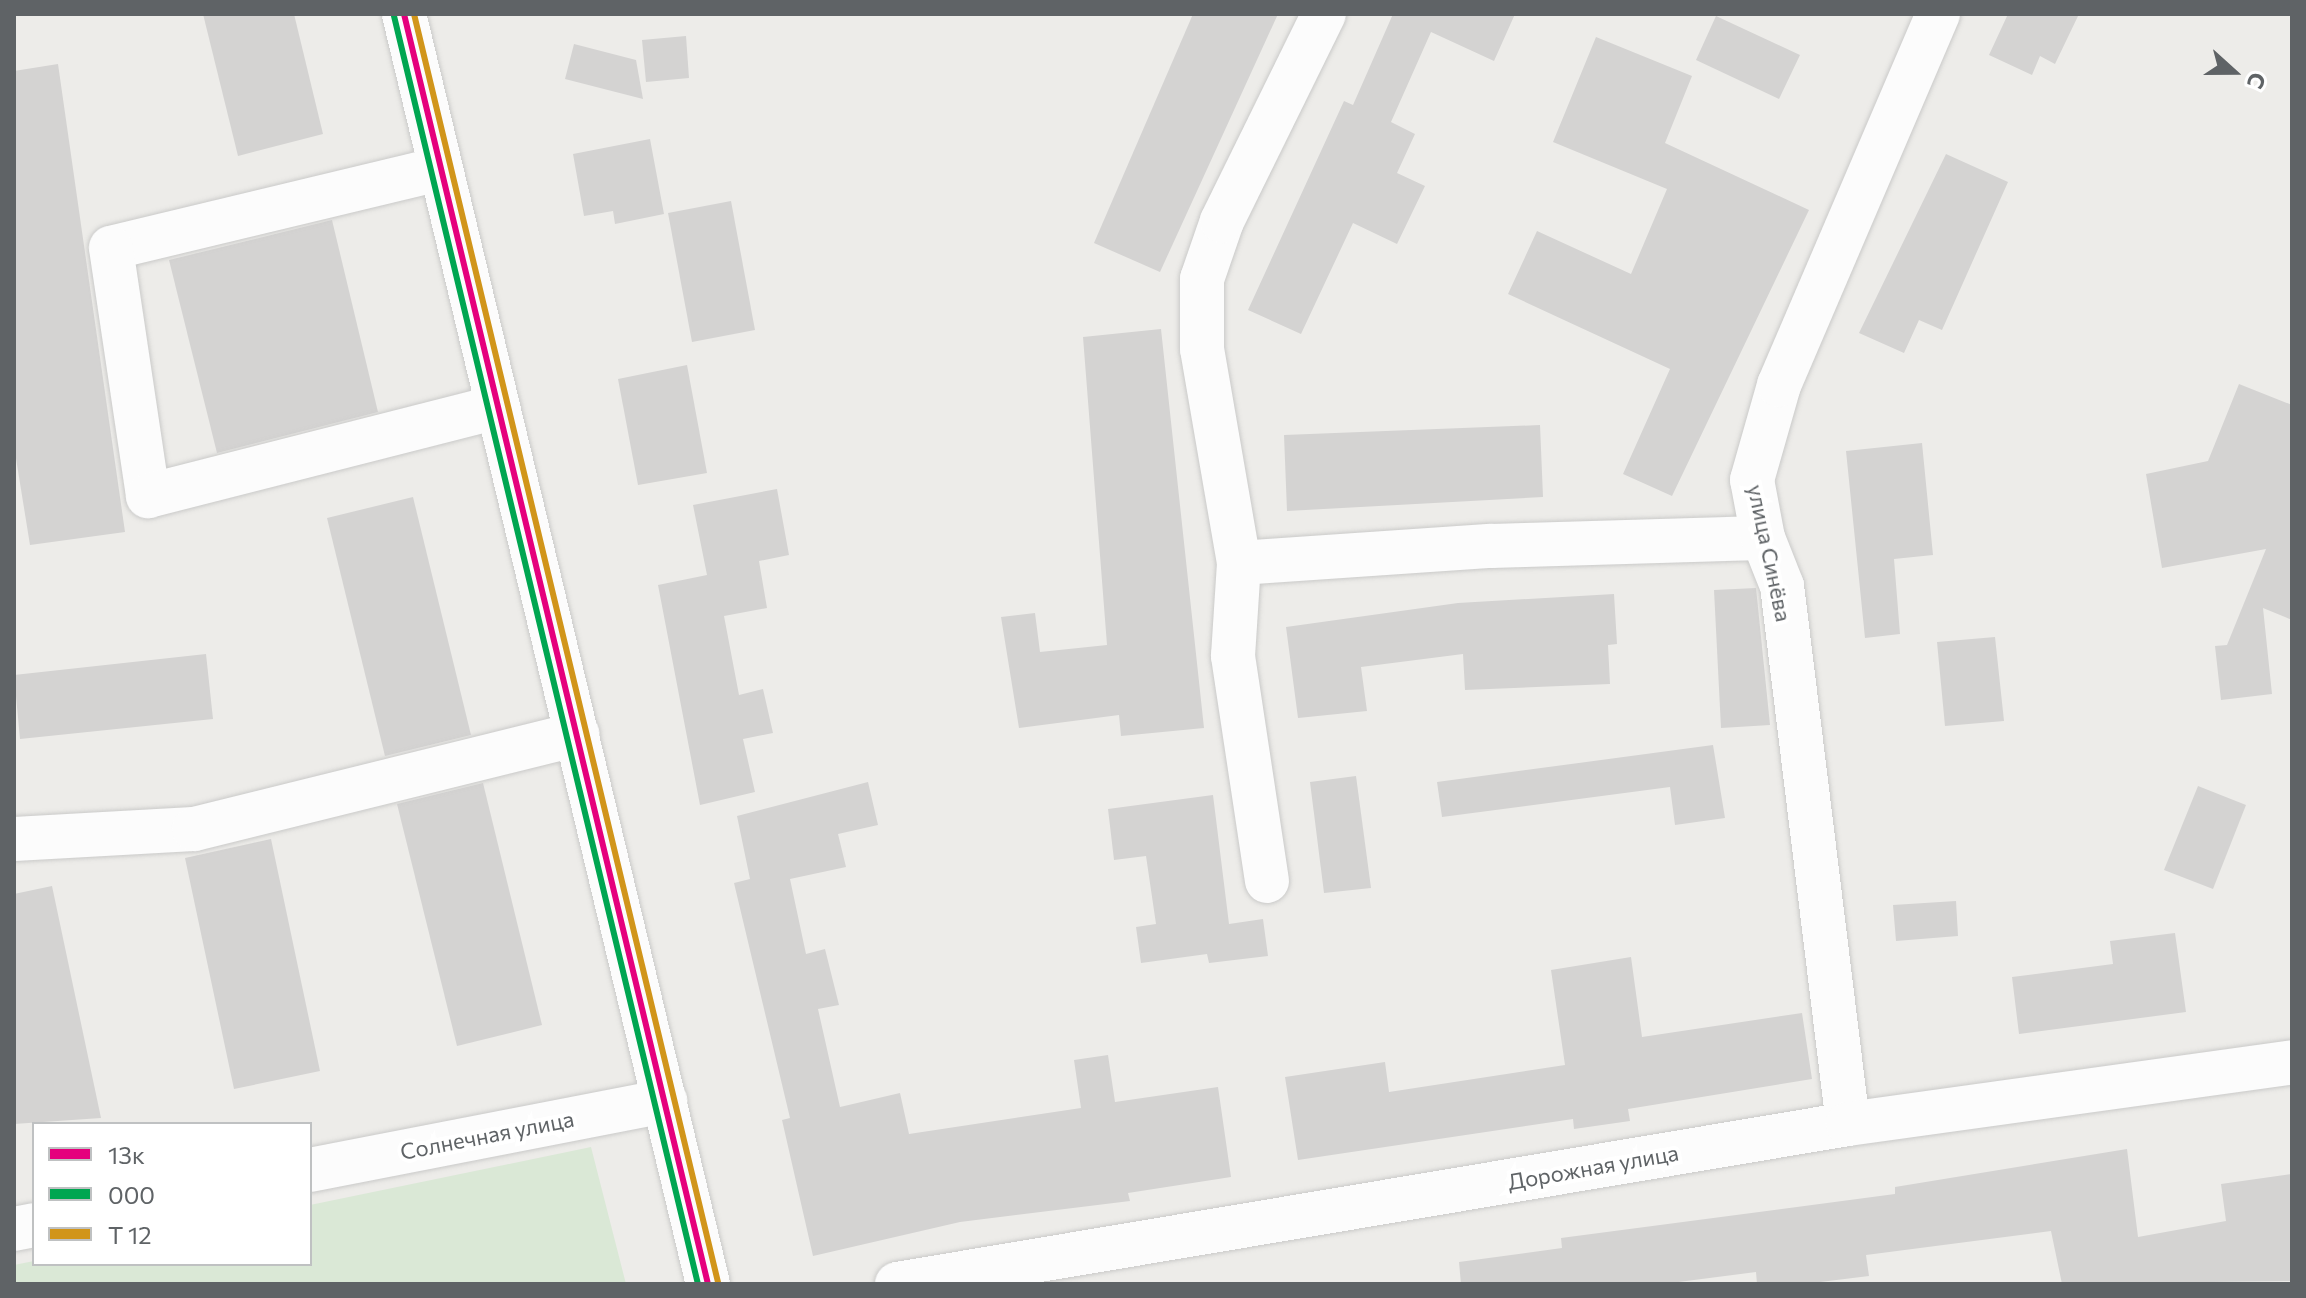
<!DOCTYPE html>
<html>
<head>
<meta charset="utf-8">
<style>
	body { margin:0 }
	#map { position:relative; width:2306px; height:1298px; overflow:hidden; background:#edece9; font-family:Commissioner,sans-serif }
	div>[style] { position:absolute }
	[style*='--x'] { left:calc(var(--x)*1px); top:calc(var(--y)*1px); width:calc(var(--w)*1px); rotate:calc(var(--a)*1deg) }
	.green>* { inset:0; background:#dae8d6 }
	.building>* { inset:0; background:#d4d3d2 }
	.roads { filter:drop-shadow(0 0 2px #cacac9) drop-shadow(0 0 2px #cacac9) }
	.minor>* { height:44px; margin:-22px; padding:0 22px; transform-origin:22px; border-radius:22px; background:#fcfcfc }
	.bus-1>* { height:6px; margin:-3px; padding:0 3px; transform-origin:3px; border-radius:3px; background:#e5007d }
	.bus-2>* { height:6px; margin:-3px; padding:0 3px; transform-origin:3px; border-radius:3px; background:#00a651 }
	.bus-3>* { height:6px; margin:-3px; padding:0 3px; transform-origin:3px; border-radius:3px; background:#d1951a }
	span { translate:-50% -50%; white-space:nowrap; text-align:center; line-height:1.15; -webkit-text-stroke:8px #fff; paint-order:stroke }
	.street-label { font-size:22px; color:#5f6366 }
	.frame { position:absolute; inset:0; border:16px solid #5f6366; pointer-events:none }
	.legend { position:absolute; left:32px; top:1122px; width:280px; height:144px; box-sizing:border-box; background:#fff; border:2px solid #bfc1c2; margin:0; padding:10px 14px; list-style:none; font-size:24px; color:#5f6366 }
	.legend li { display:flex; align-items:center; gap:16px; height:40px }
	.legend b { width:40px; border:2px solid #bfc1c2 }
	.north { position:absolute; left:2194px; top:32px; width:80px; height:80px; -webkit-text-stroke:6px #fff; paint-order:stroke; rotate:111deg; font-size:22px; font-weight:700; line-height:32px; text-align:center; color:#5f6366 }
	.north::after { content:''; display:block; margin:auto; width:28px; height:36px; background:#5f6366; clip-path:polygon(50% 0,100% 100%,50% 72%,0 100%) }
</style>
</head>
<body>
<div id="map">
	<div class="green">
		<i style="clip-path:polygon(591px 1147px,626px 1284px,14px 1284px,14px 1265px,34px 1261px,310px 1264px,310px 1205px)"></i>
	</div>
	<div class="building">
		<i style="clip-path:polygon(203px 14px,294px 14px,323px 134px,238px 156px)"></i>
		<i style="clip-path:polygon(1193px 14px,1278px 14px,1160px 272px,1094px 243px)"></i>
		<i style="clip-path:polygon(1393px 14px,1515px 14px,1494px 61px,1431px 32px,1391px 122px,1415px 134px,1397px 173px,1425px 186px,1397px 244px,1353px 223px,1301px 334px,1248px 310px,1344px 101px,1353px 105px)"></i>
		<i style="clip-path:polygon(2008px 14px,2079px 14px,2055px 64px,2040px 56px,2032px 75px,1989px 55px)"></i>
		<i style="clip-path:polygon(1716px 16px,1800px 55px,1779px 99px,1696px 60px)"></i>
		<i style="clip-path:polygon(686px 36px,689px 78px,646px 82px,642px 40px)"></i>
		<i style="clip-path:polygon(1596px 37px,1692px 76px,1665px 143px,1809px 210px,1672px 496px,1623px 474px,1670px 369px,1508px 294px,1537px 231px,1631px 274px,1667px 189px,1553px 142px)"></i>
		<i style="clip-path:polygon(574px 44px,636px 60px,643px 99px,565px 79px)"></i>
		<i style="clip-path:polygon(58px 64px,125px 532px,30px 545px,14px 446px,14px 71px)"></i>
		<i style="clip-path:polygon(650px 139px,664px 214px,615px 224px,613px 211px,584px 216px,573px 154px)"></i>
		<i style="clip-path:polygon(1946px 154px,2008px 182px,1942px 330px,1919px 320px,1904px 353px,1859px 333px)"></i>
		<i style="clip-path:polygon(731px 201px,755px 330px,692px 342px,668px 213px)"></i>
		<i style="clip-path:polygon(332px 220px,378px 412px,217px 453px,169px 260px)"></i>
		<i style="clip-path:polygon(1161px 329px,1204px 728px,1121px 736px,1119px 715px,1019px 728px,1001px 617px,1035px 613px,1040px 652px,1107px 645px,1083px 337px)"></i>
		<i style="clip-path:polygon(687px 365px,707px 473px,638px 485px,618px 379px)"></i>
		<i style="clip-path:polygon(2239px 384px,2292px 405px,2292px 620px,2263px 608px,2272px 694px,2221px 700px,2215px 646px,2227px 645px,2266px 549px,2162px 568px,2146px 474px,2208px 461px)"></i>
		<i style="clip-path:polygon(1540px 425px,1543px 497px,1287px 511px,1284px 435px)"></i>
		<i style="clip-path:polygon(1922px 443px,1933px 555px,1894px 559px,1900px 634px,1865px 638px,1846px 451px)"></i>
		<i style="clip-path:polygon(777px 489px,789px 555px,759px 561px,767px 608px,724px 616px,739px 695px,763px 689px,773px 733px,743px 739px,755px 792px,700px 805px,658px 585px,707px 575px,693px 505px)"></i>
		<i style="clip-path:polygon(413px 497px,471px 735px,385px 756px,327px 518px)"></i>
		<i style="clip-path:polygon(1756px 588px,1770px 725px,1721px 728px,1714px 590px)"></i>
		<i style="clip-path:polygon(1614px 594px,1617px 644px,1608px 645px,1610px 684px,1465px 690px,1463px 654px,1361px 667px,1367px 711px,1298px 718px,1286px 627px,1458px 603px)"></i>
		<i style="clip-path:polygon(1995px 637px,2004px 721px,1945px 726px,1937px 642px)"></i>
		<i style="clip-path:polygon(206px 654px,213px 719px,20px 739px,14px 675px)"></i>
		<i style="clip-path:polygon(1713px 745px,1725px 818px,1675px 825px,1670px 787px,1442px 817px,1437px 782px)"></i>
		<i style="clip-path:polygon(1356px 776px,1371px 888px,1324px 893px,1310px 782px)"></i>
		<i style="clip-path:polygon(868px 782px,878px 825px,838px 834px,846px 867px,790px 879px,806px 954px,825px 949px,839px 1005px,818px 1009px,840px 1107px,900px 1093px,909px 1134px,1081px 1108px,1074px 1060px,1108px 1055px,1115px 1102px,1218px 1087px,1231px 1177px,1128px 1193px,1130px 1201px,960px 1222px,813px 1256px,782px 1120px,790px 1118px,734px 883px,750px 879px,737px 816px)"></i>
		<i style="clip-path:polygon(483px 783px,542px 1025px,457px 1046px,397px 804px)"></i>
		<i style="clip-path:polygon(2198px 786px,2246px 805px,2213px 889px,2164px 870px)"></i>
		<i style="clip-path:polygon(1213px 795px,1229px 924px,1263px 919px,1268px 956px,1209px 963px,1207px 954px,1141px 963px,1136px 927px,1156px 924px,1146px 856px,1114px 860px,1108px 809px)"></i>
		<i style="clip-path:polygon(271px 839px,320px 1071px,234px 1089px,185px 858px)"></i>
		<i style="clip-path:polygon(52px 886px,101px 1118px,14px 1124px,14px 894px)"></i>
		<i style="clip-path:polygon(1956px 901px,1958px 936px,1896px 941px,1893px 905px)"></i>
		<i style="clip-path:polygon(2175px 933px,2186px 1012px,2019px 1034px,2012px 977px,2113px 964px,2110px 941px)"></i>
		<i style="clip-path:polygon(1631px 957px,1642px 1037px,1802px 1013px,1812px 1079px,1628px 1109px,1630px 1121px,1574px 1129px,1573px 1119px,1298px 1160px,1285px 1077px,1385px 1062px,1389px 1092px,1565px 1065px,1551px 970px)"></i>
		<i style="clip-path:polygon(2127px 1149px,2138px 1237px,2226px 1221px,2221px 1184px,2292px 1174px,2292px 1281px,2062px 1284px,2051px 1231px,1866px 1255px,1869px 1276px,1804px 1284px,1757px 1284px,1756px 1272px,1663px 1284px,1461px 1284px,1459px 1262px,1562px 1248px,1561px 1238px,1895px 1194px,1895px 1187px)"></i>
	</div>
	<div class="roads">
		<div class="minor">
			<i style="--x:404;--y:14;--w:1306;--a:76.54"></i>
			<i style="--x:439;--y:169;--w:337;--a:166.5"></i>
			<i style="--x:111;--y:248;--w:251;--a:81.5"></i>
			<i style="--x:148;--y:496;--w:361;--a:-14.3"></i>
			<i style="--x:1239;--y:563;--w:253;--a:-3.9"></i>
			<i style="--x:1491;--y:546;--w:272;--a:-1.7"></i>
			<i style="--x:14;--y:839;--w:180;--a:-3.2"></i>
			<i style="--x:194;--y:829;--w:395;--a:-13.9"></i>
			<i style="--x:1267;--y:881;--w:228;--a:-98.6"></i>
			<i style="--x:1233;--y:656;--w:93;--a:-86.3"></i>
			<i style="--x:1239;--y:563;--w:217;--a:-99.8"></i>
			<i style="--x:1202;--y:349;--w:70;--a:-90"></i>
			<i style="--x:1202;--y:279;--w:61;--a:-71"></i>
			<i style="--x:1222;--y:221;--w:231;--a:-63.8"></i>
			<i style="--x:1848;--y:1124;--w:542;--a:-96.99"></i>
			<i style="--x:1782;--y:586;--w:52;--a:-111.6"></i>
			<i style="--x:1763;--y:538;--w:59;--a:-100.7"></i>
			<i style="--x:1752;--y:480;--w:99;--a:-74.1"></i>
			<i style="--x:1779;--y:385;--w:404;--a:-66.8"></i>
			<i style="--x:310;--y:1170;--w:362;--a:-11"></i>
			<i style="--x:14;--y:1229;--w:20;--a:-11"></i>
			<i style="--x:897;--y:1284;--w:964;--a:-9.55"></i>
			<i style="--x:1848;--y:1124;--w:448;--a:-7.9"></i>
		</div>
	</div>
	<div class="bus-1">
		<i style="--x:404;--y:14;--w:1306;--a:76.54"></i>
	</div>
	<div class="bus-2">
		<i style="--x:394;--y:16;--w:1304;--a:76.52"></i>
	</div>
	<div class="bus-3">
		<i style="--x:414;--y:14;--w:1304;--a:76.52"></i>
	</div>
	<div class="street-label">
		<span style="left:1770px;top:553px;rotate:78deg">улица Синёва</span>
		<span style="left:487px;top:1135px;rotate:-11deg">Солнечная улица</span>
		<span style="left:1593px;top:1167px;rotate:-10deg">Дорожная улица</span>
	</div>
	<div class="frame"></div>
	<ul class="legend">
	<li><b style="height:10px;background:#e5007d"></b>13к</li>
	<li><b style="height:10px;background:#00a651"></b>000</li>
	<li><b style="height:10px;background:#d1951a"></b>Т 12</li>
	</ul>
	<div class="north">С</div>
</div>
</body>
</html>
